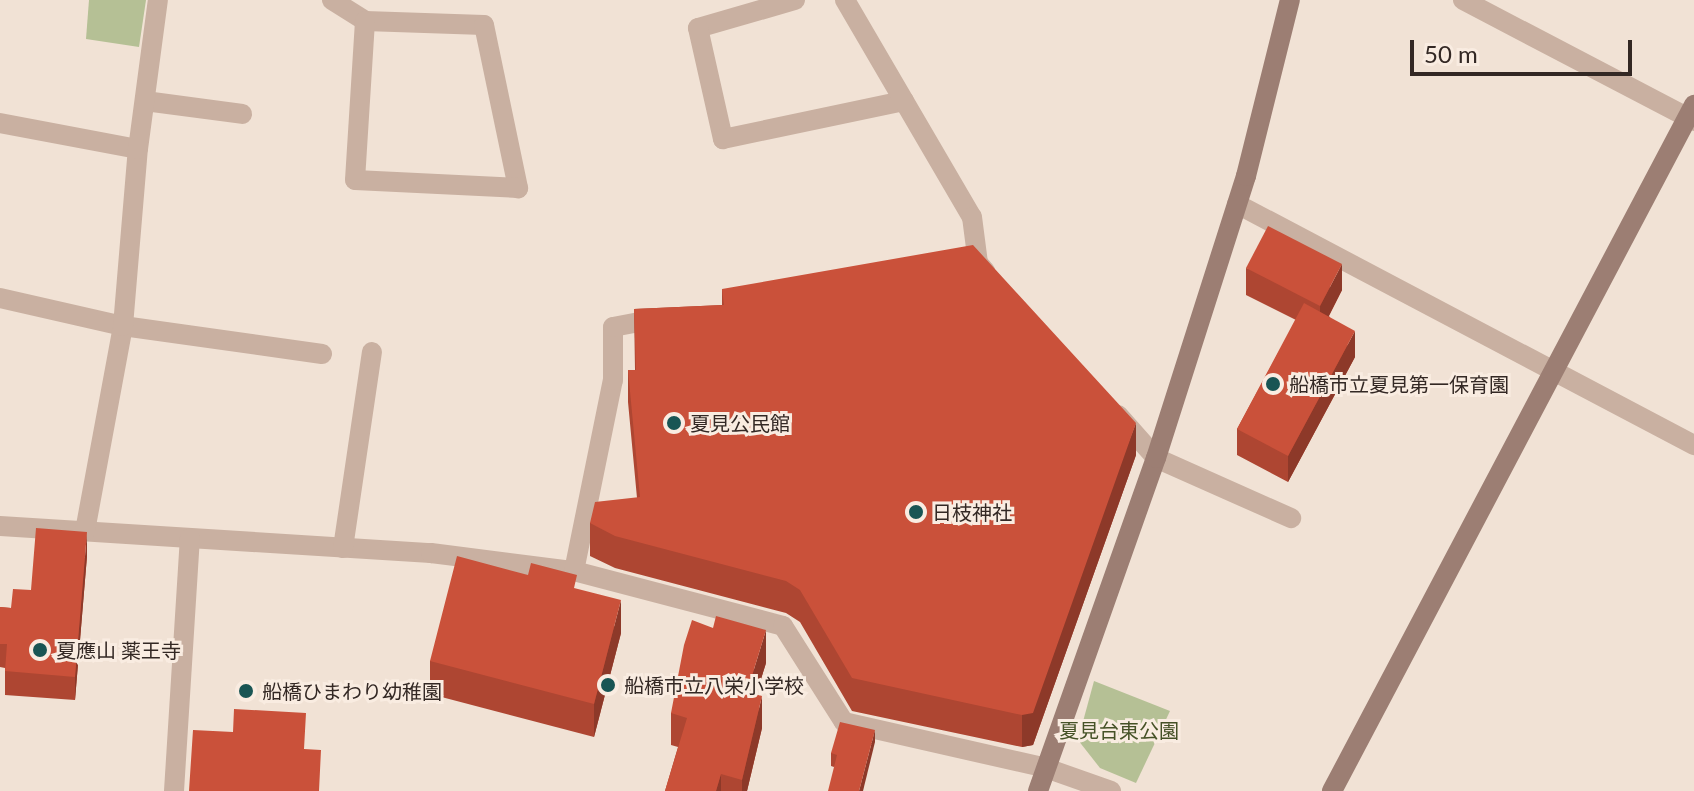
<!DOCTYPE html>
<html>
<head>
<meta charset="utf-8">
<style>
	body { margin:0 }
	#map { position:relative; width:1694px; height:791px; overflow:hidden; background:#f1e2d5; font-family:Lato,"Noto Sans JP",sans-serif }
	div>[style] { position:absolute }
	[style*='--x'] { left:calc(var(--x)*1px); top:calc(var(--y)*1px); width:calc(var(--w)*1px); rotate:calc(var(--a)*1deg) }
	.green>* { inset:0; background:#b5c095 }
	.street>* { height:20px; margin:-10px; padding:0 10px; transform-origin:10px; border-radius:10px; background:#c9b0a1 }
	.secondary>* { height:20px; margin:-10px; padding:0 10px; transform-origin:10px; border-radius:10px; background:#9c7e73 }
	.wall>* { inset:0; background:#ae4632 }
	.shaded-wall>* { inset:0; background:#8d3929 }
	.building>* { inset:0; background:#ca513a }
	.dots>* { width:22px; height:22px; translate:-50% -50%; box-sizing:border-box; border:4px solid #f9ece1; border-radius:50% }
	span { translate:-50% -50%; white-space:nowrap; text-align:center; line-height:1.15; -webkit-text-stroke:6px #f9ece1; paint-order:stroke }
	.poi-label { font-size:20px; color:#332824 }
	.left { translate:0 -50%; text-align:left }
	.park-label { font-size:20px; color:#465227 }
	.scale { position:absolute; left:1410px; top:40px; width:222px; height:36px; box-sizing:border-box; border:4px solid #332824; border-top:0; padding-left:10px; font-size:24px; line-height:28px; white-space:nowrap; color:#332824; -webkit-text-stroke:6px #f9ece1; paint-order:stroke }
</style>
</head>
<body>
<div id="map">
	<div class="green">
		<i style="clip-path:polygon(89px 0,146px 0,139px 47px,86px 39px)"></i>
		<i style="clip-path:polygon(1094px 681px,1170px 711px,1136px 783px,1100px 768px,1078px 740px)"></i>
	</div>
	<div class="street">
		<i style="--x:332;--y:0;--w:39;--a:32"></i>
		<i style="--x:365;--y:21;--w:119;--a:1.9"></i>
		<i style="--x:484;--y:25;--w:167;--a:78.2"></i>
		<i style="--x:518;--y:188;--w:163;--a:-177.2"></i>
		<i style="--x:355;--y:180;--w:159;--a:-86.4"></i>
		<i style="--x:795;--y:0;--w:101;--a:163.9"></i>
		<i style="--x:698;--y:28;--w:114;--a:77.3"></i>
		<i style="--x:723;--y:139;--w:185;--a:-11.9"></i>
		<i style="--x:845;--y:0;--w:251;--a:59.7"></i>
		<i style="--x:972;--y:217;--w:46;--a:82.6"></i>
		<i style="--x:978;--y:263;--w:11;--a:49"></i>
		<i style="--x:1463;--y:0;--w:261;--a:27.6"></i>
		<i style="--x:145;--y:101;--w:98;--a:7.6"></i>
		<i style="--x:0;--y:123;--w:140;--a:10.7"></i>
		<i style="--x:1237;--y:204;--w:517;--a:27.81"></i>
		<i style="--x:0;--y:298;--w:126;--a:12.8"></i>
		<i style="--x:123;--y:326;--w:201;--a:8"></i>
		<i style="--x:1118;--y:415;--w:57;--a:48.5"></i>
		<i style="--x:1156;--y:458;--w:148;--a:24"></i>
		<i style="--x:0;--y:526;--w:432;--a:3.6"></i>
		<i style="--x:431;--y:553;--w:144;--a:7.2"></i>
		<i style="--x:574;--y:571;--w:216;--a:14.7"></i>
		<i style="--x:783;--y:626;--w:114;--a:57.6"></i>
		<i style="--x:844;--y:722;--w:207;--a:12.8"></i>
		<i style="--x:1046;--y:768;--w:69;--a:19.5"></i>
		<i style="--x:85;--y:531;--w:208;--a:-79.5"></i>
		<i style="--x:123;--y:326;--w:178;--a:-85.2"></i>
		<i style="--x:138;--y:149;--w:150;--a:-82.4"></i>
		<i style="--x:343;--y:548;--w:198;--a:-81.6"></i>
		<i style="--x:574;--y:571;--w:195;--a:-78.5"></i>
		<i style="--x:613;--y:380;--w:53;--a:-90"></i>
		<i style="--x:613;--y:327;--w:48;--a:-10.8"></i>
		<i style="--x:174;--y:791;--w:253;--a:-86.4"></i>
	</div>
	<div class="secondary">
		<i style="--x:1038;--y:791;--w:353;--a:-70.5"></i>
		<i style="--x:1156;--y:458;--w:296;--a:-72.3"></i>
		<i style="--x:1246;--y:176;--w:181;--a:-76"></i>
		<i style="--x:1332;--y:791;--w:776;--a:-62.18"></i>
	</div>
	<div class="wall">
		<i style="clip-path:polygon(1246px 268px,1342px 290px,1329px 316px,1355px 357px,1288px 482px,1237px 455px,1237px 429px,1296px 320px,1246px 295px)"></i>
		<i style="clip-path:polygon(722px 289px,1136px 455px,1033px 745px,1022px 747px,852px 711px,800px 622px,786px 613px,615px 568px,590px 556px,590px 523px,637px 498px,628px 402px,628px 370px,635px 370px,634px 309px,722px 305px)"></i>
		<i style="clip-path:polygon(87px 556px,75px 700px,5px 695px,5px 668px,0 667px,0 607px,11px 608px,31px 590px)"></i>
		<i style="clip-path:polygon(577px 589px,621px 633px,594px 737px,430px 694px,430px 661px)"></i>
		<i style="clip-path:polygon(766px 663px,756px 694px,762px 728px,747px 791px,665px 791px,678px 747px,671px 745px,671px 713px)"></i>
		<i style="clip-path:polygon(875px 742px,834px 767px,831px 766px,831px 753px)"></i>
	</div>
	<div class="shaded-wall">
		<i style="clip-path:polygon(1342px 264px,1342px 290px,1320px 333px,1320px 306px)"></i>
		<i style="clip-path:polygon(1355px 331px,1355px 357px,1288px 482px,1288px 456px)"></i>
		<i style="clip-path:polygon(1136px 423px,1136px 455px,1033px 745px,1022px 747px,1022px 715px)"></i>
		<i style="clip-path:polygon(87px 532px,87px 556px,75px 700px,75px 677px)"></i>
		<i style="clip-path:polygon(621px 600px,621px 633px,594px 737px,594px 704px)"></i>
		<i style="clip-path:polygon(766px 630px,766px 663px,747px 724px,747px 692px)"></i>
		<i style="clip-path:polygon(762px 696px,762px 728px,747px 791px,742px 791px,742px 780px)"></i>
		<i style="clip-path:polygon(875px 730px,875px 742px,863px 791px,859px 791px)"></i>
		<i style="clip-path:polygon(721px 774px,721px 791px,716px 791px)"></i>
	</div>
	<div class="building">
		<i style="clip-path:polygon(1268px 226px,1342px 264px,1320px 306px,1246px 268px)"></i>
		<i style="clip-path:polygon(973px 245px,1136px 423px,1033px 713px,1022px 715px,852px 678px,800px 590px,786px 581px,615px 536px,590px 523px,595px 502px,640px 497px,628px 370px,636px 370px,634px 309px,724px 305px,722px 289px)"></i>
		<i style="clip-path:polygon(1304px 303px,1355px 331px,1288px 456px,1237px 429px)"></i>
		<i style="clip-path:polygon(36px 528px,87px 532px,75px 677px,5px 671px,7px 644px,0 644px,0 607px,11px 608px,13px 589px,31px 590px)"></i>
		<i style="clip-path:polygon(457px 556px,528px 575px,531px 563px,577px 575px,574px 588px,621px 600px,594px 704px,430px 661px)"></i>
		<i style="clip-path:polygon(716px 616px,766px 630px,747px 692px,762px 696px,742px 780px,721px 774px,716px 791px,665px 791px,687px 718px,671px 713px,684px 645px,692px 620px,713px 628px)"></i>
		<i style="clip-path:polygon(234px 709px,306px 713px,304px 749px,321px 750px,319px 791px,189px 791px,193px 730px,233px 732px)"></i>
		<i style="clip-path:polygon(840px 722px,875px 730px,859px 791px,828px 791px,837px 755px,831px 753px)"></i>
	</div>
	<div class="dots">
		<i style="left:1273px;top:384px;background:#195554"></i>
		<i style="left:674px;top:423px;background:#195554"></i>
		<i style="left:916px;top:512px;background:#195554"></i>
		<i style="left:40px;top:650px;background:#195554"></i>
		<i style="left:608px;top:685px;background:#195554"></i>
		<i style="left:246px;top:691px;background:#195554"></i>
	</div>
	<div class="poi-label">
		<span class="left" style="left:1289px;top:384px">船橋市立夏見第一保育園</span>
		<span class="left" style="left:690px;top:423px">夏見公民館</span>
		<span class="left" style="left:932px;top:512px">日枝神社</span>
		<span class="left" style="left:56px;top:650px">夏應山 薬王寺</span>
		<span class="left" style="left:624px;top:685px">船橋市立八栄小学校</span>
		<span class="left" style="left:262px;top:691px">船橋ひまわり幼稚園</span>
	</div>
	<div class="park-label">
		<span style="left:1119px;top:730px">夏見台東公園</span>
	</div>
	<div class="scale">50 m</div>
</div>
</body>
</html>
